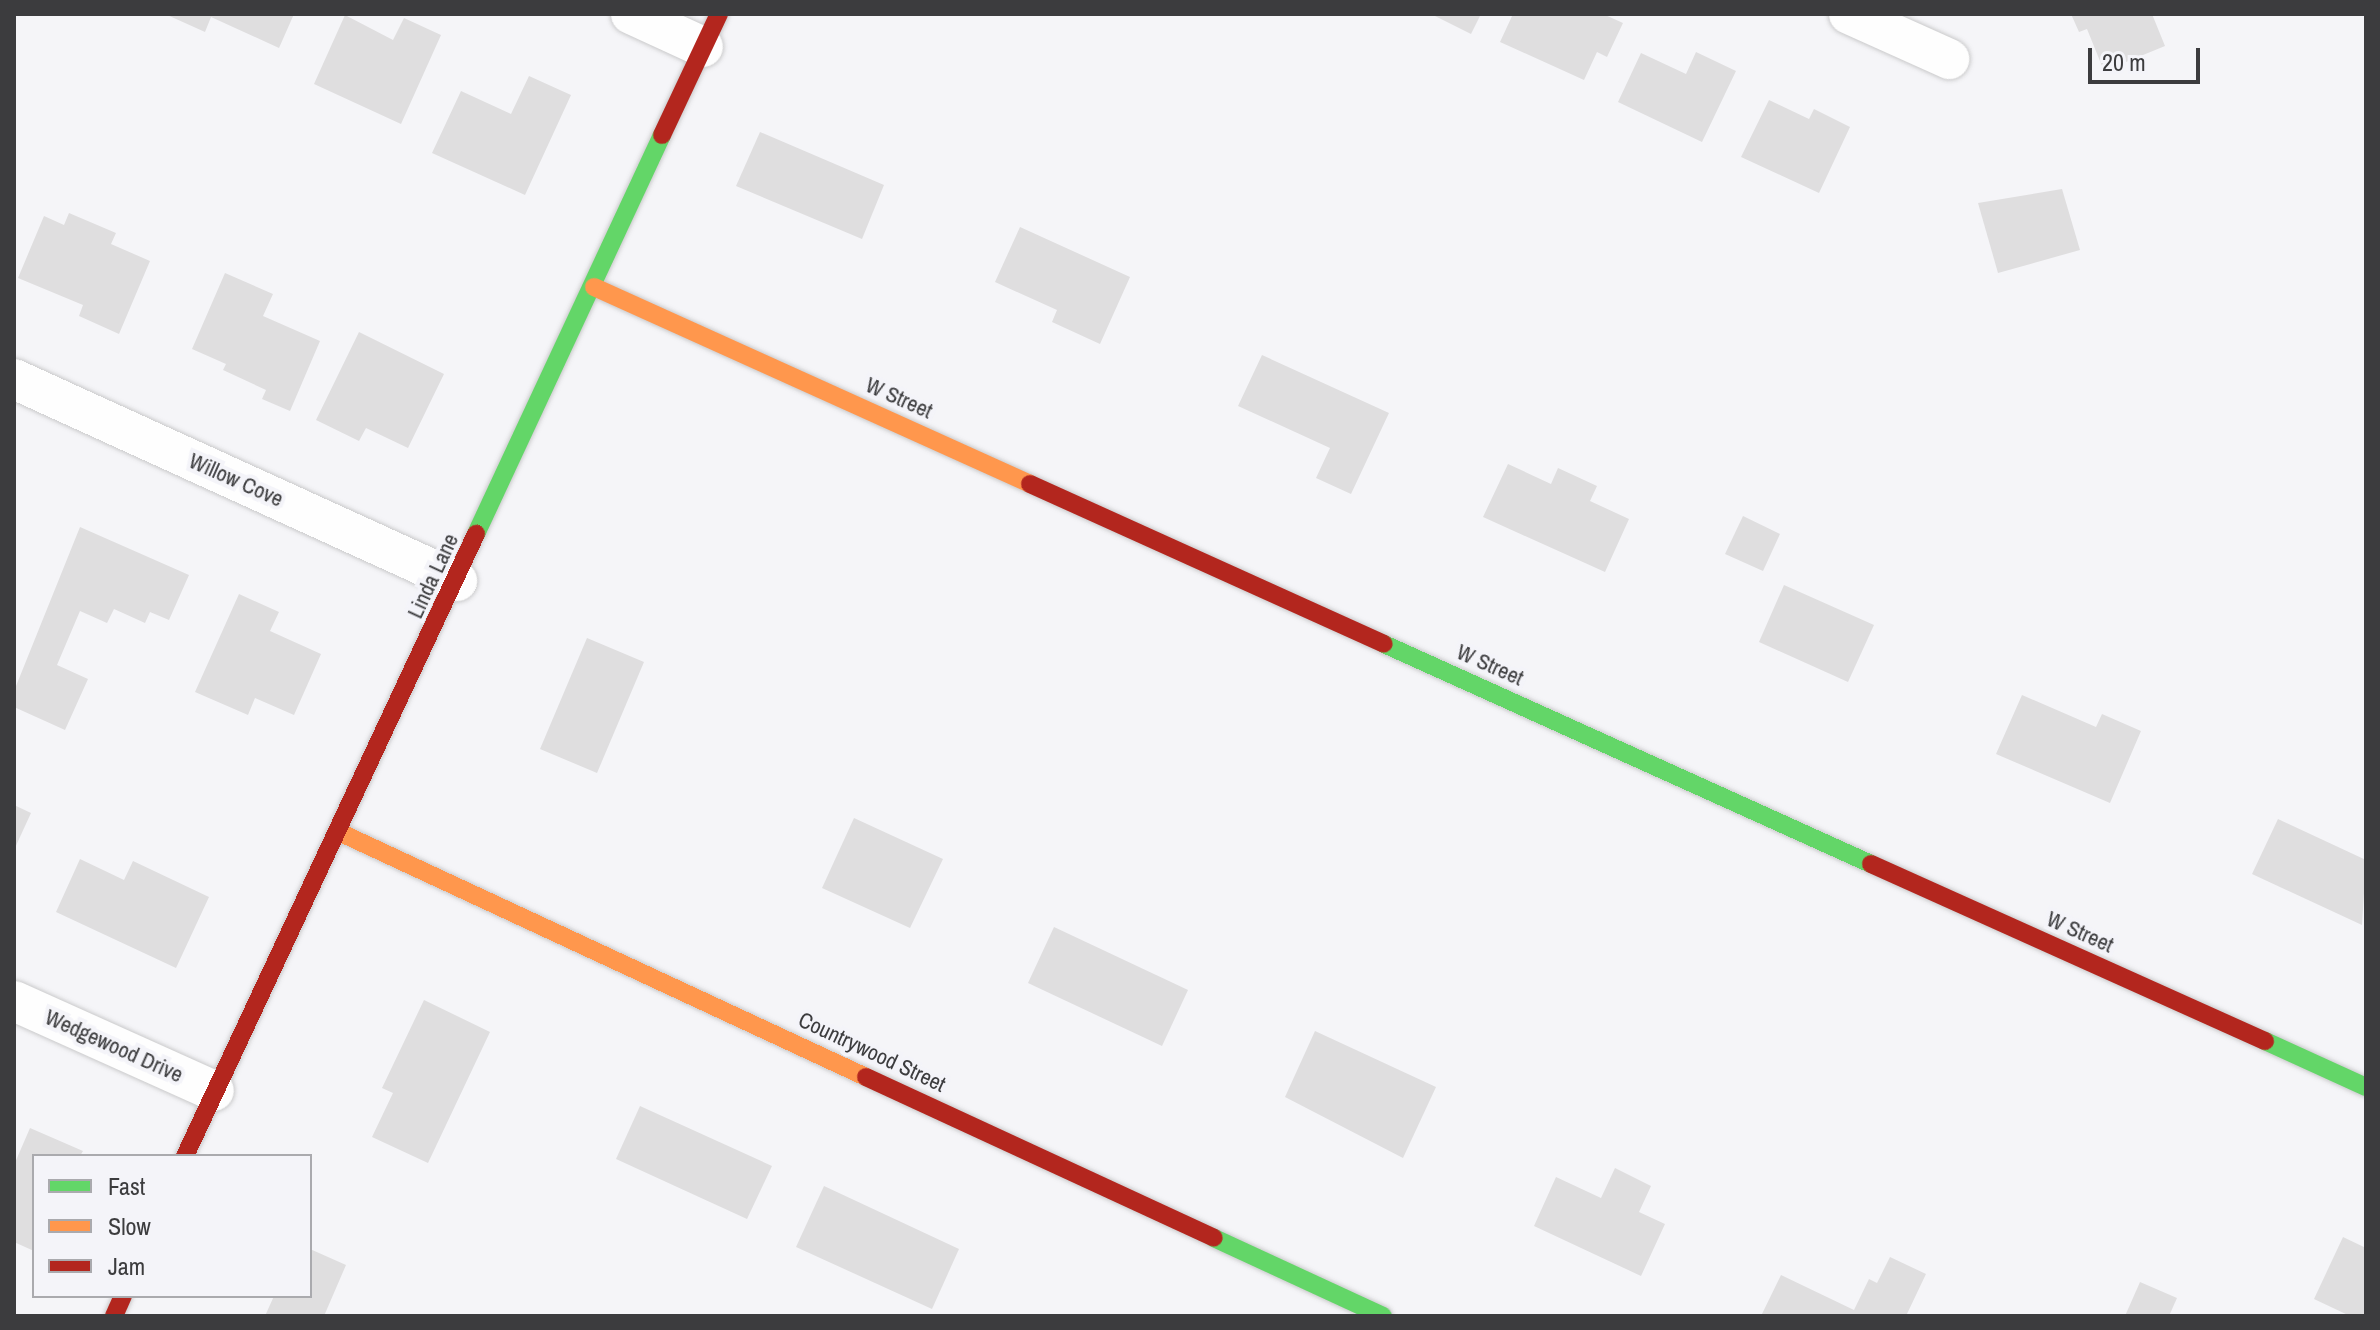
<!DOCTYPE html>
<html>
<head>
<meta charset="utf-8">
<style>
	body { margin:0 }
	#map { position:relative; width:2380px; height:1330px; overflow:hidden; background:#f5f5f8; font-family:"Archivo Narrow",sans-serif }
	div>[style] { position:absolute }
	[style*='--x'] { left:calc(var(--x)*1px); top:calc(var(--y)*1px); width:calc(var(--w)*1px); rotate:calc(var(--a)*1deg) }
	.building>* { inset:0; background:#dfdedf }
	.roads { filter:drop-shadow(0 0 2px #cacacb) drop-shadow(0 0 2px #cacacb) }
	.street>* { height:40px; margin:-20px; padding:0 20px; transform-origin:20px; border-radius:20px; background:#fefefe }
	.fast>* { height:18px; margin:-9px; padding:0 9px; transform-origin:9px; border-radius:9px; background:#63d668 }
	.slow>* { height:18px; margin:-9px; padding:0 9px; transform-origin:9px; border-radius:9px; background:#ff974d }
	.jam>* { height:18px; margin:-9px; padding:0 9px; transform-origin:9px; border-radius:9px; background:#b3261e }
	span { translate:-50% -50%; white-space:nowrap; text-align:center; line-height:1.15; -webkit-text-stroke:8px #f4f4f9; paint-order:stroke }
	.street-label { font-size:22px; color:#3c3c3e }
	.frame { position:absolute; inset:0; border:16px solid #3c3c3e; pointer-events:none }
	.legend { position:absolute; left:32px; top:1154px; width:280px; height:144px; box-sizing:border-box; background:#f4f4f9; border:2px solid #aaaaae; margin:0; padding:10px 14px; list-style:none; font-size:24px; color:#3c3c3e }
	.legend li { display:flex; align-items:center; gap:16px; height:40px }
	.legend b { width:40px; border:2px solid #aaaaae }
	.scale { position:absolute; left:2088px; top:48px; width:112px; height:36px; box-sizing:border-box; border:4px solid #3c3c3e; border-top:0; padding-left:10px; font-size:24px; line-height:28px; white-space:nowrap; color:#3c3c3e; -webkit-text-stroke:6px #f4f4f9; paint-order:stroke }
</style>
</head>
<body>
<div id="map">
	<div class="building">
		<i style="clip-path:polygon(165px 14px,294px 14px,279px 48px,211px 17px,205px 32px)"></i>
		<i style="clip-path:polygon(1431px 14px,1481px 14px,1471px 34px)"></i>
		<i style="clip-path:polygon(1513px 14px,1603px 14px,1623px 23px,1607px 57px,1597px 52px,1584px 80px,1500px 42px)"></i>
		<i style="clip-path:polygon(2071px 14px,2152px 14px,2165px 46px,2104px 71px,2087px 29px,2079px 32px)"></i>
		<i style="clip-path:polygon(345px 15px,393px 40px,404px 18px,441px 35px,401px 124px,314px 84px)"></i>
		<i style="clip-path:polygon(1696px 52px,1736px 71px,1702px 142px,1618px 102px,1641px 53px,1686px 74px)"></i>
		<i style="clip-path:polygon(529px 76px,571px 95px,525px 195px,432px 153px,461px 91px,511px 114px)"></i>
		<i style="clip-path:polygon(1769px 100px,1809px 119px,1814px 109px,1850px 127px,1819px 193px,1741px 157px)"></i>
		<i style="clip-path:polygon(760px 132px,884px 185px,862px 239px,736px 186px)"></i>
		<i style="clip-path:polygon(2062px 189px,2080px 250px,1998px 273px,1978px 203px)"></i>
		<i style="clip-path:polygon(69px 213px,116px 233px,111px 244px,150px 261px,119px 334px,79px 316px,83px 305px,18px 278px,44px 216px,64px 225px)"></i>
		<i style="clip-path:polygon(1020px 227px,1130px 277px,1100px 344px,1052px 322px,1057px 310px,995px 282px)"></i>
		<i style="clip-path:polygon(225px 273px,273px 294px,263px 316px,320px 341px,290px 411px,262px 399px,266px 390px,223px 370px,226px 364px,192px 349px)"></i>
		<i style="clip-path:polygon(359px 332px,444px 374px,408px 448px,366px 428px,359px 441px,316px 420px)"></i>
		<i style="clip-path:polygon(1262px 355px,1389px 413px,1351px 494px,1316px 478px,1330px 448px,1238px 406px)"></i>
		<i style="clip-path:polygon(1508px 464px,1551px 484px,1558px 468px,1597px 486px,1590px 501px,1629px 519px,1605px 572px,1483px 517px)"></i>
		<i style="clip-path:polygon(1743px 516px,1780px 534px,1763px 571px,1725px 554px)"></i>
		<i style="clip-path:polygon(80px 527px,189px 575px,169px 620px,150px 612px,145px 623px,114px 609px,107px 623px,80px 611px,57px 665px,88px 679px,65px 730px,14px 707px,14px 691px)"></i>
		<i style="clip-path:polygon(1784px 585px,1874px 625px,1848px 682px,1759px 642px)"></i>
		<i style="clip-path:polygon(239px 594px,279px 612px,270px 631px,321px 654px,294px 715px,255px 698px,248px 715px,195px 692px)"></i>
		<i style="clip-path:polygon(587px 638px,644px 662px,597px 773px,540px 749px)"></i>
		<i style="clip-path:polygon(2022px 695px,2096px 727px,2102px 714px,2141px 731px,2110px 803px,1996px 754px)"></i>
		<i style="clip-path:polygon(14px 805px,31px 813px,14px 850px)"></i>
		<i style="clip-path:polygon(854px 818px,943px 859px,910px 928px,822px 888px)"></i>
		<i style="clip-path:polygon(2278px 819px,2366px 860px,2362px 925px,2252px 874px)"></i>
		<i style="clip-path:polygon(80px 859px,124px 880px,133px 861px,209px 897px,176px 968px,56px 912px)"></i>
		<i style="clip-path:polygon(1054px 927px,1188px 990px,1162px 1046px,1028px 983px)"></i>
		<i style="clip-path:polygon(424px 1000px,490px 1032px,428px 1163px,372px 1137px,393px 1093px,382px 1088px)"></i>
		<i style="clip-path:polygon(1315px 1031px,1436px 1087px,1403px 1158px,1285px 1097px)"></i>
		<i style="clip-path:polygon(640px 1106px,772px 1166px,747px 1219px,616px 1159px)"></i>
		<i style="clip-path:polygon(30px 1128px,83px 1151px,80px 1156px,34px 1156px,34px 1251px,14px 1242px,14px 1165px)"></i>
		<i style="clip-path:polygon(1615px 1168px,1651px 1186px,1639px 1212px,1665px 1224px,1641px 1276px,1534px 1226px,1556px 1177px,1601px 1198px)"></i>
		<i style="clip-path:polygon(824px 1186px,959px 1249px,932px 1309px,796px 1247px)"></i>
		<i style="clip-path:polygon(2343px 1237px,2366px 1248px,2366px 1316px,2350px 1316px,2314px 1299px)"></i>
		<i style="clip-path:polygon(310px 1249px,346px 1265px,324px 1316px,265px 1316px,274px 1296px,310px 1296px)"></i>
		<i style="clip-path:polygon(1890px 1257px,1926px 1274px,1906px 1316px,1761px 1316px,1781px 1275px,1854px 1310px,1869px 1279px,1877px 1283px)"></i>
		<i style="clip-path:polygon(2140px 1282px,2177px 1298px,2169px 1316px,2125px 1316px)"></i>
	</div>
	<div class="roads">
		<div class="street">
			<i style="--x:631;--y:14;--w:79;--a:24.6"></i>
			<i style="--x:1849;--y:14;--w:110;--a:24.2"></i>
			<i style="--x:14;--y:379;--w:487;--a:24.5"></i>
			<i style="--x:14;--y:1001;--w:219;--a:24.2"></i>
		</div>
		<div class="fast">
			<i style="--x:476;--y:534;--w:440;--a:-65"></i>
			<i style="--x:1384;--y:644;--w:534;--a:24.31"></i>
			<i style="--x:2265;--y:1041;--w:111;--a:24.5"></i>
			<i style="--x:1214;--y:1238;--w:186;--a:24.8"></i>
		</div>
		<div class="slow">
			<i style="--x:594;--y:287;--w:478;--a:24.3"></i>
			<i style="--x:341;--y:833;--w:579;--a:24.93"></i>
		</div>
		<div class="jam">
			<i style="--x:662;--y:135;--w:134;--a:-64.8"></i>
			<i style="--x:1030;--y:484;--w:388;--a:24.3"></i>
			<i style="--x:1871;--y:864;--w:432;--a:24.2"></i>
			<i style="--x:866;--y:1077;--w:383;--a:24.8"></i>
			<i style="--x:185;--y:1156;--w:687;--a:-64.93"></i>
			<i style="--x:114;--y:1316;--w:22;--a:-66"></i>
		</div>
	</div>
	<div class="street-label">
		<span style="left:899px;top:398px;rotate:24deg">W Street</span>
		<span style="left:236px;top:480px;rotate:24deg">Willow Cove</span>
		<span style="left:433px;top:576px;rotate:-65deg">Linda Lane</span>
		<span style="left:1490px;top:665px;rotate:24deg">W Street</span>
		<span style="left:2080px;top:932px;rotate:24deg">W Street</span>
		<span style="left:114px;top:1046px;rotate:24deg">Wedgewood Drive</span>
		<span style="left:872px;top:1052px;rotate:25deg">Countrywood Street</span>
	</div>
	<div class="frame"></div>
	<ul class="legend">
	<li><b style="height:10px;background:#63d668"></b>Fast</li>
	<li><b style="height:10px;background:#ff974d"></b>Slow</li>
	<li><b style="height:10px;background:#b3261e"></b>Jam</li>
	</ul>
	<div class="scale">20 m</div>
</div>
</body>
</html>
